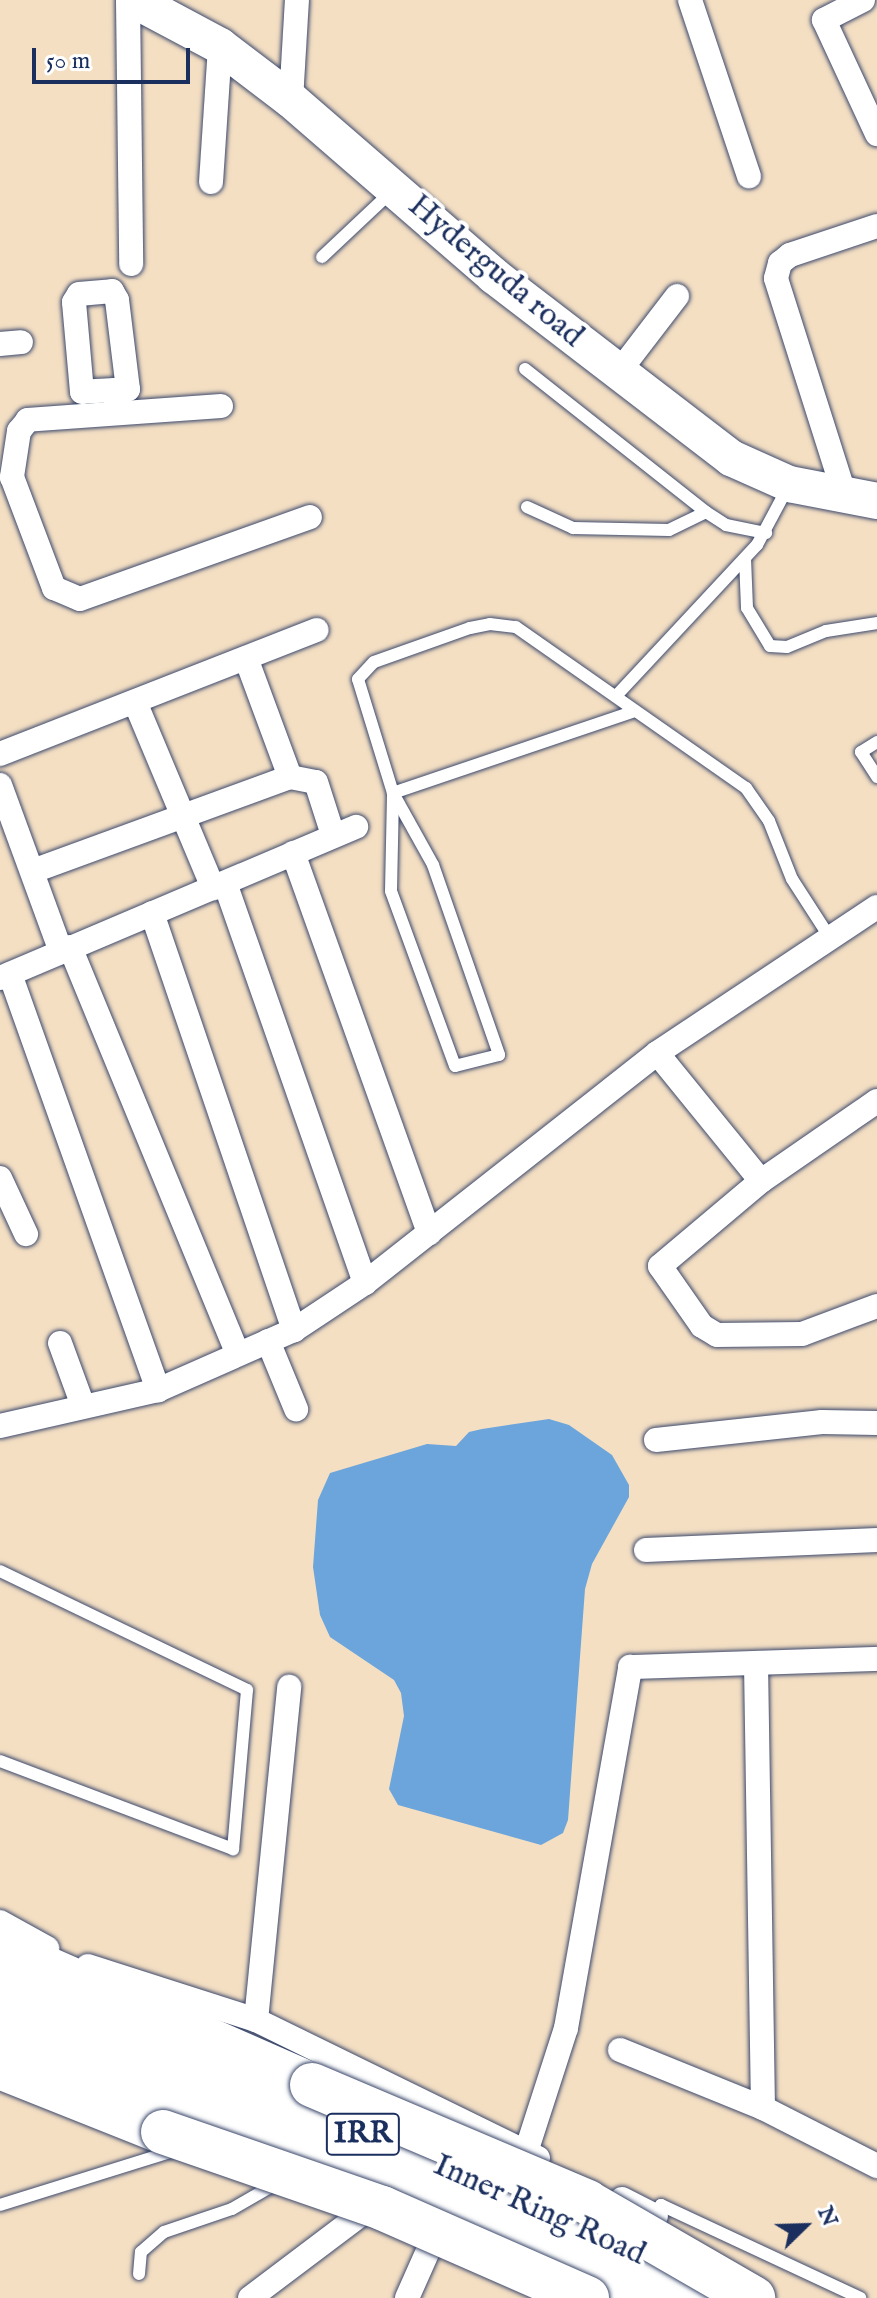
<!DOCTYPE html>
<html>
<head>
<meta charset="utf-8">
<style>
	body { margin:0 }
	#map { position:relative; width:877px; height:2298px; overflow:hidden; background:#f4dfc3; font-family:"IM FELL English",serif }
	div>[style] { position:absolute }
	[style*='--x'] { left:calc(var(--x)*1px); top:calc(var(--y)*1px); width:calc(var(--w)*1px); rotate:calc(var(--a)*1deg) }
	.water>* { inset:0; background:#6ba5db }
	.roads { filter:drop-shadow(0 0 2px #3c496d) drop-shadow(0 0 2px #3c496d) }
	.lane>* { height:12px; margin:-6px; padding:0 6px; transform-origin:6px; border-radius:6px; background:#fff }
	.street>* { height:24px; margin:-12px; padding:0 12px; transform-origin:12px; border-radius:12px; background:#fff }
	.secondary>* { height:36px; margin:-18px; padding:0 18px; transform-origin:18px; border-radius:18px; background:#fff }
	.primary>* { height:40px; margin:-20px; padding:0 20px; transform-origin:20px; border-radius:20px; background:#fff }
	.highway>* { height:44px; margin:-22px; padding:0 22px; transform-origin:22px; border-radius:22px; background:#fff }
	.bridges { filter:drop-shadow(0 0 2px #3c496d) drop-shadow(0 0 2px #3c496d) }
	.highway-bridge>* { height:44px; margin:-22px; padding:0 22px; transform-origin:22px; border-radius:22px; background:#fff }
	span { translate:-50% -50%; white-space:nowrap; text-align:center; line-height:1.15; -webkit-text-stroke:8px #fff; paint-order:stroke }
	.shield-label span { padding:2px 6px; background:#fff; border:2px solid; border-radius:6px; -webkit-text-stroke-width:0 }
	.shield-label { font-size:30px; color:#1b2f5e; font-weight:700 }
	.street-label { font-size:32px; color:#1b2f5e }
	.north { position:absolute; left:765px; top:2186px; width:80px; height:80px; -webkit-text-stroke:6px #fff; paint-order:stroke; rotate:67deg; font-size:22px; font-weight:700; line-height:32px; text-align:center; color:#1b2f5e }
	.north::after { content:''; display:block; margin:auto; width:28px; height:36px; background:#1b2f5e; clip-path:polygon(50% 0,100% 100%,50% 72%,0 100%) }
	.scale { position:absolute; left:32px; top:48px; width:158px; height:36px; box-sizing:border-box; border:4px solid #1b2f5e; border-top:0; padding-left:10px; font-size:24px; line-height:28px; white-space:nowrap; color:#1b2f5e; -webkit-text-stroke:6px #fff; paint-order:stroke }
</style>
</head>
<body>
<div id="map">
	<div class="water">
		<i style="clip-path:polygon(549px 1419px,569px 1425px,612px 1455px,629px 1485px,629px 1497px,592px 1564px,585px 1589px,568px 1820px,563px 1833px,541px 1845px,398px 1805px,389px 1789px,404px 1716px,401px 1693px,394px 1680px,330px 1637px,320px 1615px,313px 1567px,318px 1500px,330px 1473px,427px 1444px,456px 1446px,469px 1432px,482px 1429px)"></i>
	</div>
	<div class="roads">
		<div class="lane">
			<i style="--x:322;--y:257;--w:96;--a:-43.3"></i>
			<i style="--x:525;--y:369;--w:231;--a:38.3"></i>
			<i style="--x:706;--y:512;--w:24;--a:33"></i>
			<i style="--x:726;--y:525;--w:41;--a:11.3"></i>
			<i style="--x:527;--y:507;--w:51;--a:24.5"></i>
			<i style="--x:573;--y:528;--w:96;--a:1.2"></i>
			<i style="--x:669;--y:530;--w:41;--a:-25.9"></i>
			<i style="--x:745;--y:558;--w:50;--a:87.7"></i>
			<i style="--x:747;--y:608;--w:44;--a:58.8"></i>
			<i style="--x:770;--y:646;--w:17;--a:3"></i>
			<i style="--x:787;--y:647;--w:42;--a:-22.3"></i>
			<i style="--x:826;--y:631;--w:52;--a:-8.9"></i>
			<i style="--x:616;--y:696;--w:207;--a:-47"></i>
			<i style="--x:757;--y:545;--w:66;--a:-61.9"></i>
			<i style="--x:632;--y:712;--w:252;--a:161.3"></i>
			<i style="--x:393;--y:793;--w:82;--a:60.9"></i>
			<i style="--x:433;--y:865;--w:201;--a:70.8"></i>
			<i style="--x:499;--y:1055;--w:45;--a:166"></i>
			<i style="--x:455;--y:1066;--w:186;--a:-110.1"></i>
			<i style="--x:391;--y:891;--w:98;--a:-88.8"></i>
			<i style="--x:393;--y:793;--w:119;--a:-107.1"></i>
			<i style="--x:358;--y:679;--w:23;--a:-47"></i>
			<i style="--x:374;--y:662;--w:102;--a:-19.5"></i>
			<i style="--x:470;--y:628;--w:20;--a:-11"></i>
			<i style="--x:490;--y:624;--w:26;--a:7"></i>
			<i style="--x:516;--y:627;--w:281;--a:35"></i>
			<i style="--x:746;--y:788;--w:40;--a:55.1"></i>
			<i style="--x:769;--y:821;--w:62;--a:68.4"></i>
			<i style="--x:792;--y:879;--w:70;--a:57.2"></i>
			<i style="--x:877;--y:742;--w:19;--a:148"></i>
			<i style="--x:861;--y:752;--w:30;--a:57"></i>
			<i style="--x:0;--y:1571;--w:274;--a:25.7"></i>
			<i style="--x:247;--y:1690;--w:160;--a:95"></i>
			<i style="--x:233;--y:1849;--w:249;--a:-159.3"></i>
			<i style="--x:0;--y:2205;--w:178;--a:-17.3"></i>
			<i style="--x:656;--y:2218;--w:14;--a:-69"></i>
			<i style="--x:661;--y:2205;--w:220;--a:25"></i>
			<i style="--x:139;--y:2274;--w:22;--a:-85"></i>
			<i style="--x:141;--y:2252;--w:30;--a:-41"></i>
			<i style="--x:164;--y:2232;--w:72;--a:-18.7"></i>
			<i style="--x:232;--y:2209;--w:46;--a:-29.9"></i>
		</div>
		<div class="street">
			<i style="--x:128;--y:0;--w:264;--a:89.3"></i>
			<i style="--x:690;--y:0;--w:186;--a:71.5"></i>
			<i style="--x:863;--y:0;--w:44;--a:152.9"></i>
			<i style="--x:824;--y:20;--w:126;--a:65.1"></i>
			<i style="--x:291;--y:100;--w:100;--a:-86.6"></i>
			<i style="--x:211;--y:182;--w:136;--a:-86.2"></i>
			<i style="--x:0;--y:344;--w:21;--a:-5"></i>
			<i style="--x:618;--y:373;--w:97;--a:-52.5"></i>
			<i style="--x:115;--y:390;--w:33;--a:177"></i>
			<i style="--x:82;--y:392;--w:90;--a:-95.1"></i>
			<i style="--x:74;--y:302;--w:9;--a:-58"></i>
			<i style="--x:79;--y:294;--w:33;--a:-5"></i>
			<i style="--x:112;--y:291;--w:10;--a:61"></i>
			<i style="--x:117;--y:300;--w:90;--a:83"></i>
			<i style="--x:128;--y:389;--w:13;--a:176"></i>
			<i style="--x:115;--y:390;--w:22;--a:85"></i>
			<i style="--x:221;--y:406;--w:194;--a:175.9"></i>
			<i style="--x:28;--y:420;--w:14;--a:129"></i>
			<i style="--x:19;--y:431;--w:47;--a:98.7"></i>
			<i style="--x:12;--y:477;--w:119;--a:69.3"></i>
			<i style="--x:54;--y:588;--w:28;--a:23"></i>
			<i style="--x:80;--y:599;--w:244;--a:-19.6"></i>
			<i style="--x:844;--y:493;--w:225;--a:-107.6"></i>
			<i style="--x:776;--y:278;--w:16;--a:-75"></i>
			<i style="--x:780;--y:263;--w:13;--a:-39"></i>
			<i style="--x:790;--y:255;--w:92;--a:-18.4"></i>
			<i style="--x:246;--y:658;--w:127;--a:69.7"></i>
			<i style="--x:290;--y:777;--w:26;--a:11"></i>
			<i style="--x:316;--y:782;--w:56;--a:72.2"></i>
			<i style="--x:135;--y:702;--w:202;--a:67.2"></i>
			<i style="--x:0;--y:754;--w:340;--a:-21.4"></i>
			<i style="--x:0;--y:785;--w:178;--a:69.9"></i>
			<i style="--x:293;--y:853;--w:404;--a:70.3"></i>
			<i style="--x:33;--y:871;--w:274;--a:-20.1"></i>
			<i style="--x:225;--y:883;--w:424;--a:70.7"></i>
			<i style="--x:152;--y:913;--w:441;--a:71.2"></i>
			<i style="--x:70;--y:947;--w:440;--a:67.6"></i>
			<i style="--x:10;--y:974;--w:442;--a:70.4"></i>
			<i style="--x:0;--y:978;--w:387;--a:-23"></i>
			<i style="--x:657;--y:1053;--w:165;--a:50.9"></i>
			<i style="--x:877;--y:1101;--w:141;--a:145.4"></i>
			<i style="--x:761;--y:1181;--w:132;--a:139.9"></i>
			<i style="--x:660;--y:1266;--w:73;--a:55"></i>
			<i style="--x:702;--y:1326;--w:17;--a:31"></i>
			<i style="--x:717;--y:1335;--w:85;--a:-0.7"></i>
			<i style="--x:802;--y:1334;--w:80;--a:-20.5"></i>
			<i style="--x:0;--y:1178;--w:62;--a:65.1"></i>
			<i style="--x:268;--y:1341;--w:74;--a:67.6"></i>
			<i style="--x:60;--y:1343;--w:67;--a:69.9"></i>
			<i style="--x:0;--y:1426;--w:162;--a:-12.8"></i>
			<i style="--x:158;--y:1390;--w:149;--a:-23.8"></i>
			<i style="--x:294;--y:1330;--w:85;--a:-33.5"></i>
			<i style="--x:365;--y:1283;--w:372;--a:-38.2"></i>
			<i style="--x:657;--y:1053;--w:264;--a:-33.6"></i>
			<i style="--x:656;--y:1440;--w:167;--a:-6.2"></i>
			<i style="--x:822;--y:1422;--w:55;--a:1"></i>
			<i style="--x:646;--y:1550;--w:231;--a:-2.5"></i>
			<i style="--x:756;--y:1663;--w:445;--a:89.1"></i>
			<i style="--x:0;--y:1922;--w:54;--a:29"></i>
			<i style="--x:88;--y:1966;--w:176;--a:17.8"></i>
			<i style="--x:256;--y:2020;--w:314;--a:26.1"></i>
			<i style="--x:256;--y:2020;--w:335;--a:-84.3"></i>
			<i style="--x:620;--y:2050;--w:154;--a:22.1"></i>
			<i style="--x:763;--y:2108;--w:128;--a:27"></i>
			<i style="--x:526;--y:2152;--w:130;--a:-72.1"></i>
			<i style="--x:566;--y:2028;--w:367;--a:-79.9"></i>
			<i style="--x:630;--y:1667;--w:247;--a:-1.9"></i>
			<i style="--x:622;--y:2199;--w:38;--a:27"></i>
			<i style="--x:250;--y:2298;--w:138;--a:-37"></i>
			<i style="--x:407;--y:2298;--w:81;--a:-66"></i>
		</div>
		<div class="secondary">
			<i style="--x:134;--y:0;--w:98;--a:28.1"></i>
			<i style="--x:220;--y:46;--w:89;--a:37.3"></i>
			<i style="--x:291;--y:100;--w:269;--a:40.9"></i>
			<i style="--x:494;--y:276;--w:299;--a:37.5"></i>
			<i style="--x:731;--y:458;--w:64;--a:24.1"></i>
			<i style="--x:789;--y:484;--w:90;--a:10.9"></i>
		</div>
		<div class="primary">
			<i style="--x:0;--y:2034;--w:479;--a:21.6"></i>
			<i style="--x:445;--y:2210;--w:216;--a:24.1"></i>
		</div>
		<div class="highway">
			<i style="--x:0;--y:1948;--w:341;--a:23.7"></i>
			<i style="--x:0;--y:1992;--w:533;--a:22.28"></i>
			<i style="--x:493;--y:2194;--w:244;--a:25.2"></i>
			<i style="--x:0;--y:2067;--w:175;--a:21.7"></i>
		</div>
	</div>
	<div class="bridges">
		<div class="highway-bridge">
			<i style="--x:312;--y:2085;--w:299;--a:23"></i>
			<i style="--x:587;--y:2202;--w:192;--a:30"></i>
			<i style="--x:163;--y:2132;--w:232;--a:19.1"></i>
			<i style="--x:382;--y:2208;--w:224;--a:23.7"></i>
		</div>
	</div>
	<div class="shield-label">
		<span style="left:363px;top:2134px">IRR</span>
	</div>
	<div class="street-label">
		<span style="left:495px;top:272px;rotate:40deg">Hyderguda road</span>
		<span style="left:539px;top:2211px;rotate:24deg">Inner Ring Road</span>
	</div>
	<div class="north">N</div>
	<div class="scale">50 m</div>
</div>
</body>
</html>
